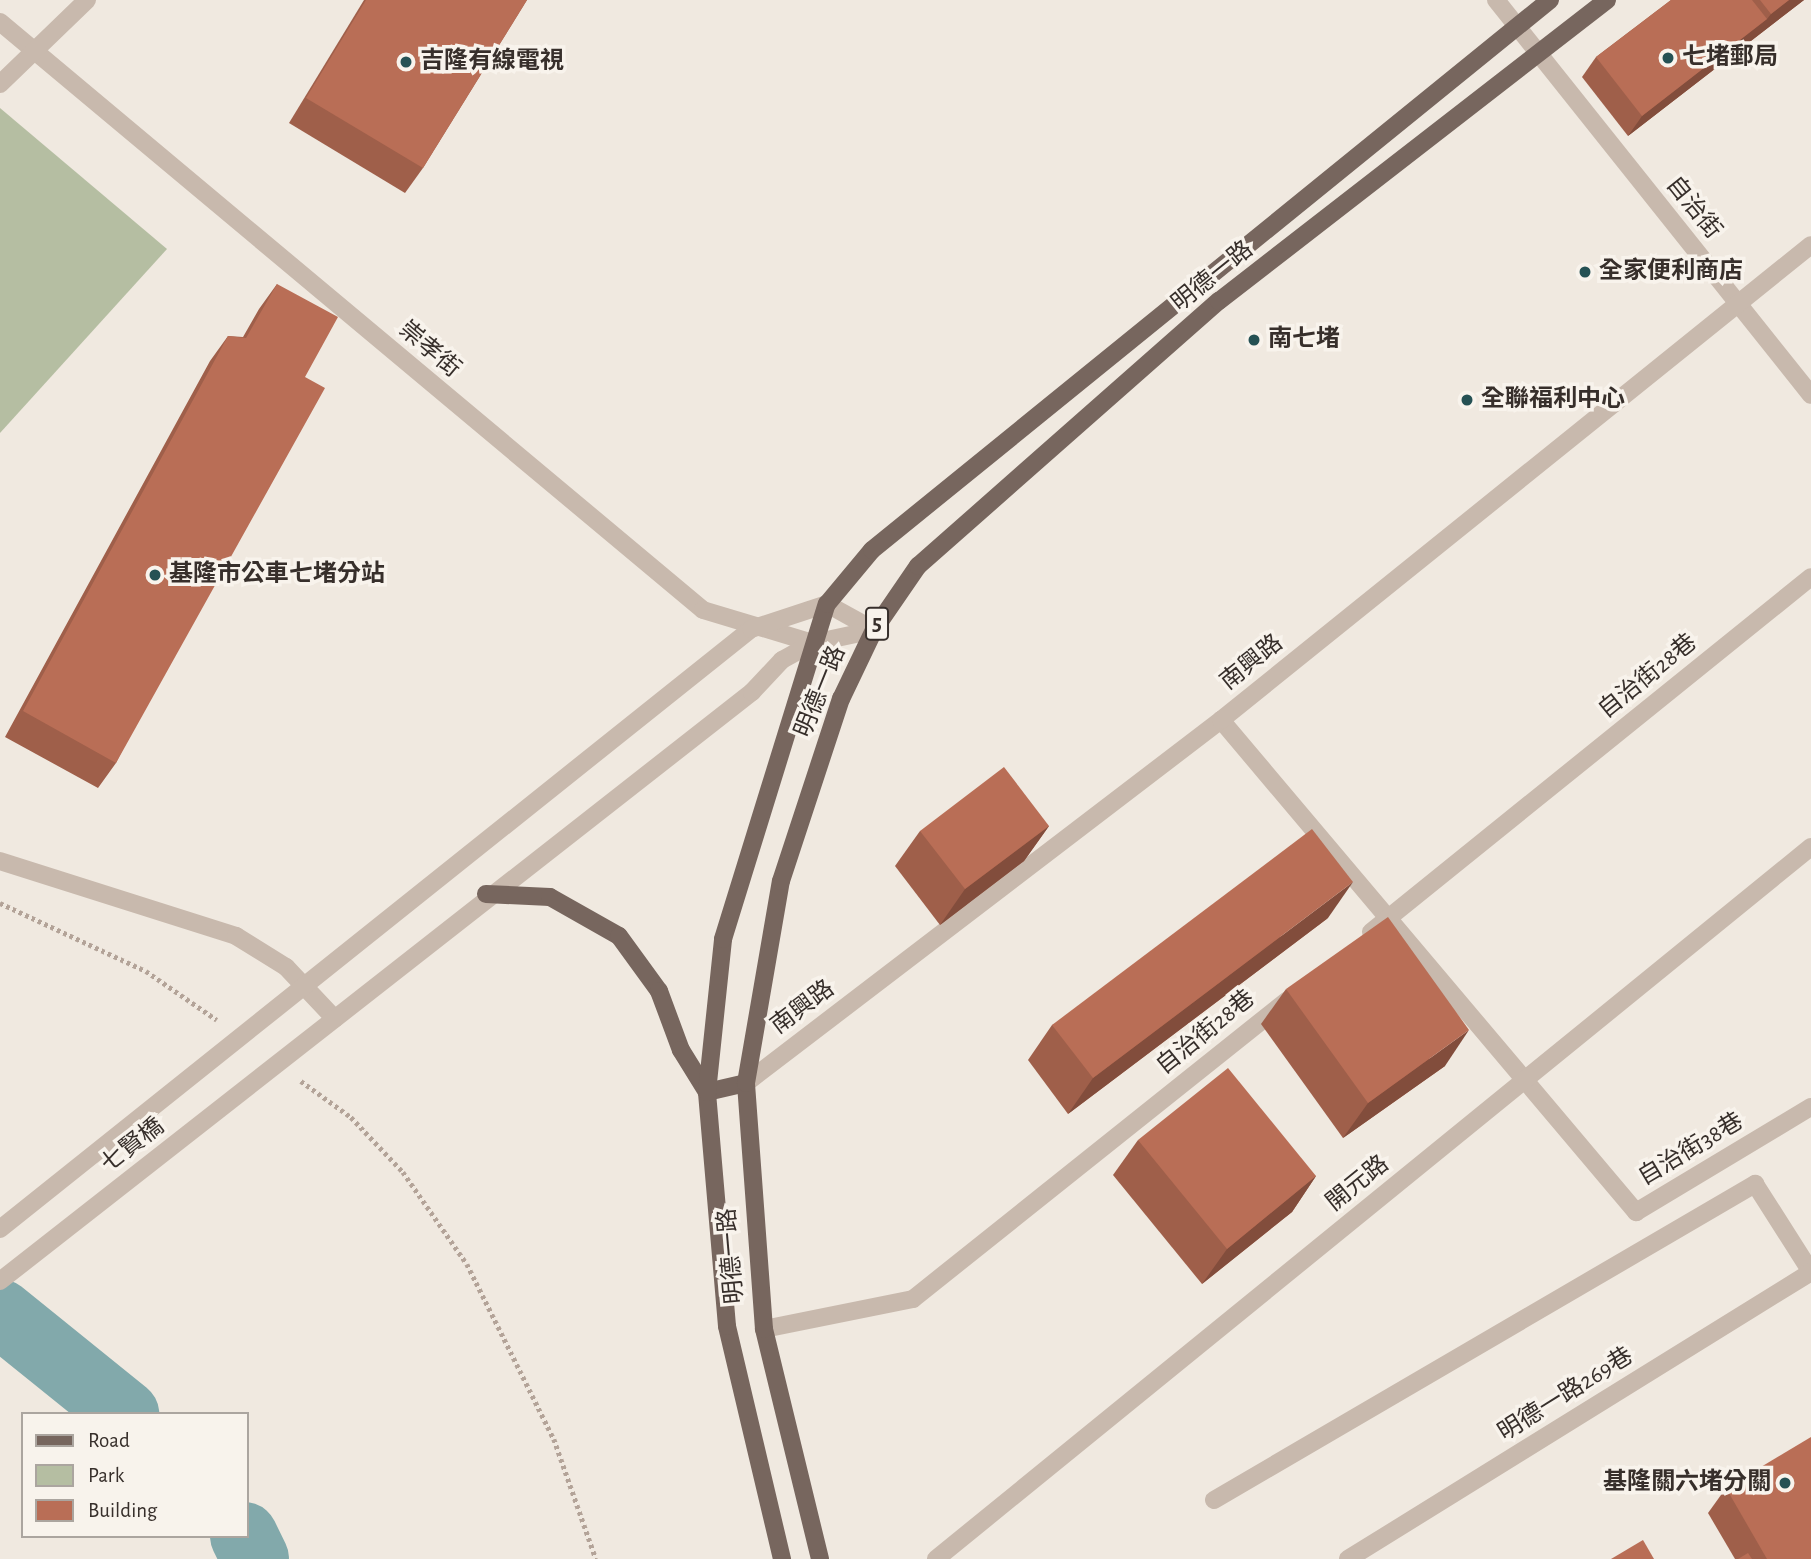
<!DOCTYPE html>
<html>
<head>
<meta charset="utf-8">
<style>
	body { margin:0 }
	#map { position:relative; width:1811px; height:1559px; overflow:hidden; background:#f0e9e0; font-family:"Alegreya Sans","Noto Sans TC",sans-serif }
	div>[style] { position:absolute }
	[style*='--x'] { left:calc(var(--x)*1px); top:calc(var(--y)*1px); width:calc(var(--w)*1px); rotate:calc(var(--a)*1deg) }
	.green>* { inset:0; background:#b5bea2 }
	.river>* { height:68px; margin:-34px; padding:0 34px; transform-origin:34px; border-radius:34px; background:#82a9ab }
	.path>* { height:4.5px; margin-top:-2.25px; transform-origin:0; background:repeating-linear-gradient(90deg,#b3a398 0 3.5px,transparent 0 7px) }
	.minor>* { height:18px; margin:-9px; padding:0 9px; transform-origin:9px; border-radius:9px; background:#c8b9ad }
	.major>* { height:18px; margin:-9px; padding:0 9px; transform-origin:9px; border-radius:9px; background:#77665e }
	.wall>* { inset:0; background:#9f5f4a }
	.shaded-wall>* { inset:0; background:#824d3c }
	.building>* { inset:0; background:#b96e56 }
	.dots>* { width:19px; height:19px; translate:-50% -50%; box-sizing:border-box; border:4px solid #f8f3ec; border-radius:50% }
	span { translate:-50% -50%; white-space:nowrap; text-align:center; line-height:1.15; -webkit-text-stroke:7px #f8f3ec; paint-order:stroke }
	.shield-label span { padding:2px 5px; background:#f8f3ec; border:2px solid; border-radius:5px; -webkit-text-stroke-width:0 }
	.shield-label { font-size:23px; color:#372f2b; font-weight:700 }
	.poi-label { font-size:24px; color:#372f2b; font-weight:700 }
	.left { translate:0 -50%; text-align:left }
	.right { translate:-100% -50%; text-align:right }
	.street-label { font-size:24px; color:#372f2b }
	.legend { position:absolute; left:21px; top:1412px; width:228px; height:126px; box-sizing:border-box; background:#f8f3ec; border:2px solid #aba59f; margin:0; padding:9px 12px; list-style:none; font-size:21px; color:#372f2b }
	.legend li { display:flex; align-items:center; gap:14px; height:35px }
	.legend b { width:35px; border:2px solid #aba59f }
</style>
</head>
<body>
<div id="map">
	<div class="green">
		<i style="clip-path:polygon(0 108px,167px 249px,0 433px)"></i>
	</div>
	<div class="river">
		<i style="--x:0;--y:1313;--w:161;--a:38.9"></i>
		<i style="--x:244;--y:1536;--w:25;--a:64"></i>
	</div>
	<div class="path">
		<i style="--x:0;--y:903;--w:161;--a:25"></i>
		<i style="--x:146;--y:971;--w:86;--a:34.6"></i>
		<i style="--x:301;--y:1081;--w:62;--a:35.8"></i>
		<i style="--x:351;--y:1117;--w:76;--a:46.6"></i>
		<i style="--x:403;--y:1172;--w:112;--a:55.2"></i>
		<i style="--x:467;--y:1264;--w:195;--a:63.6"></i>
		<i style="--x:554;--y:1439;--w:127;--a:70.7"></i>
	</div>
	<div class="minor">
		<i style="--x:1496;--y:0;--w:505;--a:51.43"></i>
		<i style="--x:0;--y:22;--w:916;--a:39.91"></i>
		<i style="--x:703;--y:610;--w:115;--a:16.7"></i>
		<i style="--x:0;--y:84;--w:121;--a:-44"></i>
		<i style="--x:1221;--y:720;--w:644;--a:49.85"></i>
		<i style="--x:1636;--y:1212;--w:204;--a:-31"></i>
		<i style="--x:0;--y:861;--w:248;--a:17.6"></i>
		<i style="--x:236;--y:936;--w:59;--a:31.8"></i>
		<i style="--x:286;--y:967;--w:71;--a:46.7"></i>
		<i style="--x:1371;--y:932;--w:565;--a:-38.9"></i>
		<i style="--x:746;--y:1083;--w:598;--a:-37.39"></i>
		<i style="--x:1221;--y:720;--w:757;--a:-38.84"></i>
		<i style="--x:0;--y:1229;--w:961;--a:-38.62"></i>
		<i style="--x:751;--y:629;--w:80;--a:-18.2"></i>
		<i style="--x:827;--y:604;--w:54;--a:29"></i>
		<i style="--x:0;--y:1281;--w:955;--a:-38.07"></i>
		<i style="--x:752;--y:692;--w:44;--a:-46.8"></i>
		<i style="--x:782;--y:660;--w:35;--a:-29"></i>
		<i style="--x:813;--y:643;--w:62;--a:-12"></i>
		<i style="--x:764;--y:1329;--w:152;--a:-11.4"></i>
		<i style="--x:913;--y:1299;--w:479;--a:-38.6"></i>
		<i style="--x:1214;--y:1500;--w:627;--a:-30.29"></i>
		<i style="--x:1755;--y:1184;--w:104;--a:57.5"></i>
		<i style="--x:936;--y:1559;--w:1128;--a:-39.14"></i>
		<i style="--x:1348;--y:1559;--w:545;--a:-31.79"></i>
	</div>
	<div class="major">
		<i style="--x:486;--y:894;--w:64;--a:2.7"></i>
		<i style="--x:550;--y:897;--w:79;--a:29.5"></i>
		<i style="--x:619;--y:936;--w:68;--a:54"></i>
		<i style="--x:659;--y:991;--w:63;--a:69.6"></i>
		<i style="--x:681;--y:1050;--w:49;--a:58.2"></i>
		<i style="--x:707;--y:1092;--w:40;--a:-13"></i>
		<i style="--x:782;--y:1559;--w:239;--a:-103.3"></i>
		<i style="--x:727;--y:1326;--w:235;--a:-94.9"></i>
		<i style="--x:707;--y:1092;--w:154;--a:-84"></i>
		<i style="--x:723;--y:939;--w:351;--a:-72.8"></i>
		<i style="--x:827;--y:604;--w:70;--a:-50.2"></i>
		<i style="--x:872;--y:550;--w:873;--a:-39.05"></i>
		<i style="--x:820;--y:1559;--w:237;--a:-103.7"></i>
		<i style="--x:764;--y:1329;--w:247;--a:-94.2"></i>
		<i style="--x:746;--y:1083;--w:205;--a:-80.2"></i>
		<i style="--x:781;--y:881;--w:192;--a:-71.8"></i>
		<i style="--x:841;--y:699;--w:76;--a:-64.4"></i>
		<i style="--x:874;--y:630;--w:78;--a:-55.5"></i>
		<i style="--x:918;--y:566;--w:401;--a:-41.4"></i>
		<i style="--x:1219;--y:301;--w:491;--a:-37.8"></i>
	</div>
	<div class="wall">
		<i style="clip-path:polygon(364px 0,527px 0,423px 168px,405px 193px,289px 123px)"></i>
		<i style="clip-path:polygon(1671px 0,1804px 0,1628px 136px,1582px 77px,1596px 57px)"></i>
		<i style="clip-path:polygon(277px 284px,305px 377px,116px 763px,98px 788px,5px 737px,210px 361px,228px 336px,243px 337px,259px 309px)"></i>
		<i style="clip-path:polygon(1049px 826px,1024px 861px,940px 925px,895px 866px,920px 831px)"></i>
		<i style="clip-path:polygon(1328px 918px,1068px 1114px,1028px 1060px,1052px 1025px)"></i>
		<i style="clip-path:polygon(1286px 989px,1445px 1066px,1343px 1138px,1261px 1024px)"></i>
		<i style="clip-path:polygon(1138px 1140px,1316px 1176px,1292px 1212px,1202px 1284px,1113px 1175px)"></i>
		<i style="clip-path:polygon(1726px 1488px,1811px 1559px,1735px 1559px,1708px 1513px)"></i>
	</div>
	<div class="shaded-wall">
		<i style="clip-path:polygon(1789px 0,1804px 0,1628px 136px,1642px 116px,1767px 19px,1771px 14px)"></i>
		<i style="clip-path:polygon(1049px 826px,1024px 861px,940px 925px,965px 889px)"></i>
		<i style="clip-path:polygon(1353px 882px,1328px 918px,1068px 1114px,1093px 1078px)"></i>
		<i style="clip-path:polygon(1469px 1030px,1445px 1066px,1343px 1138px,1368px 1103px)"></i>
		<i style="clip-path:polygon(1316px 1176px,1292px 1212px,1202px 1284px,1227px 1249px)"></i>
	</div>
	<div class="building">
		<i style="clip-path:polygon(366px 0,527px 0,423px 168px,306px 98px)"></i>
		<i style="clip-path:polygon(1671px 0,1752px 0,1767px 19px,1642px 116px,1596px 57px)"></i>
		<i style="clip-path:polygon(1760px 0,1789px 0,1771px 14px)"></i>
		<i style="clip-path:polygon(277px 284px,338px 317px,305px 377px,325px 388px,116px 763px,23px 711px,228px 336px,246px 338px)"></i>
		<i style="clip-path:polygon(1004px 767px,1049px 826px,965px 889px,920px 831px)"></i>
		<i style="clip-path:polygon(1312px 829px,1353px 882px,1093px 1078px,1052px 1025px)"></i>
		<i style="clip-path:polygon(1388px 917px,1469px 1030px,1368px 1103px,1286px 989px)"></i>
		<i style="clip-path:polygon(1228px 1068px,1316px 1176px,1227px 1249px,1138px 1140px)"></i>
		<i style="clip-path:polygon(1811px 1437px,1811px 1559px,1767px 1559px,1726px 1488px)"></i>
		<i style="clip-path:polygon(1643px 1540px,1654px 1559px,1611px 1559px)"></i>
		<i style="clip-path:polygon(1748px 1553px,1752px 1559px,1738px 1559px)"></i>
	</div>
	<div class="dots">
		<i style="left:1668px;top:58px;background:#255154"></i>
		<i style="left:406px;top:62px;background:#255154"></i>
		<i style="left:1585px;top:272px;background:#255154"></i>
		<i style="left:1254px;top:340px;background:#255154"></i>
		<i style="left:1467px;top:400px;background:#255154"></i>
		<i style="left:155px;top:575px;background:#255154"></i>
		<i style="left:1785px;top:1483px;background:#255154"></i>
	</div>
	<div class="shield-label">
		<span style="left:877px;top:624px">5</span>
	</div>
	<div class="poi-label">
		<span class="left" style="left:1682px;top:58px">七堵郵局</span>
		<span class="left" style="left:420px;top:62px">吉隆有線電視</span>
		<span class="left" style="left:1599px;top:272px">全家便利商店</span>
		<span class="left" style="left:1268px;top:340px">南七堵</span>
		<span class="left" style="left:1481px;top:400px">全聯福利中心</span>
		<span class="left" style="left:169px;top:575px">基隆市公車七堵分站</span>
		<span class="right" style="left:1771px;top:1483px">基隆關六堵分關</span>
	</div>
	<div class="street-label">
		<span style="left:1693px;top:208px;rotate:51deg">自治街</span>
		<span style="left:1213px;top:277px;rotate:-39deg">明德一路</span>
		<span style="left:429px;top:350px;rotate:40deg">崇孝街</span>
		<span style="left:1252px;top:663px;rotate:-39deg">南興路</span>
		<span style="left:1648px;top:677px;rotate:-39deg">自治街28巷</span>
		<span style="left:821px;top:692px;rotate:-68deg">明德一路</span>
		<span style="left:803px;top:1008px;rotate:-37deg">南興路</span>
		<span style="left:1206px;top:1033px;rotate:-39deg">自治街28巷</span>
		<span style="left:133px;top:1146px;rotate:-38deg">七賢橋</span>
		<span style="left:1691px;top:1150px;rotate:-31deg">自治街38巷</span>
		<span style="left:1358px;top:1184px;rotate:-39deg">開元路</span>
		<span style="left:732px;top:1256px;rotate:-95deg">明德一路</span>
		<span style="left:1566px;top:1395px;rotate:-32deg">明德一路269巷</span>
	</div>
	<ul class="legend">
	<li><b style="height:9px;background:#77665e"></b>Road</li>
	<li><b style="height:19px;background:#b5bea2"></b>Park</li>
	<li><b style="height:19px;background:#b96e56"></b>Building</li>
	</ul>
</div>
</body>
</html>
